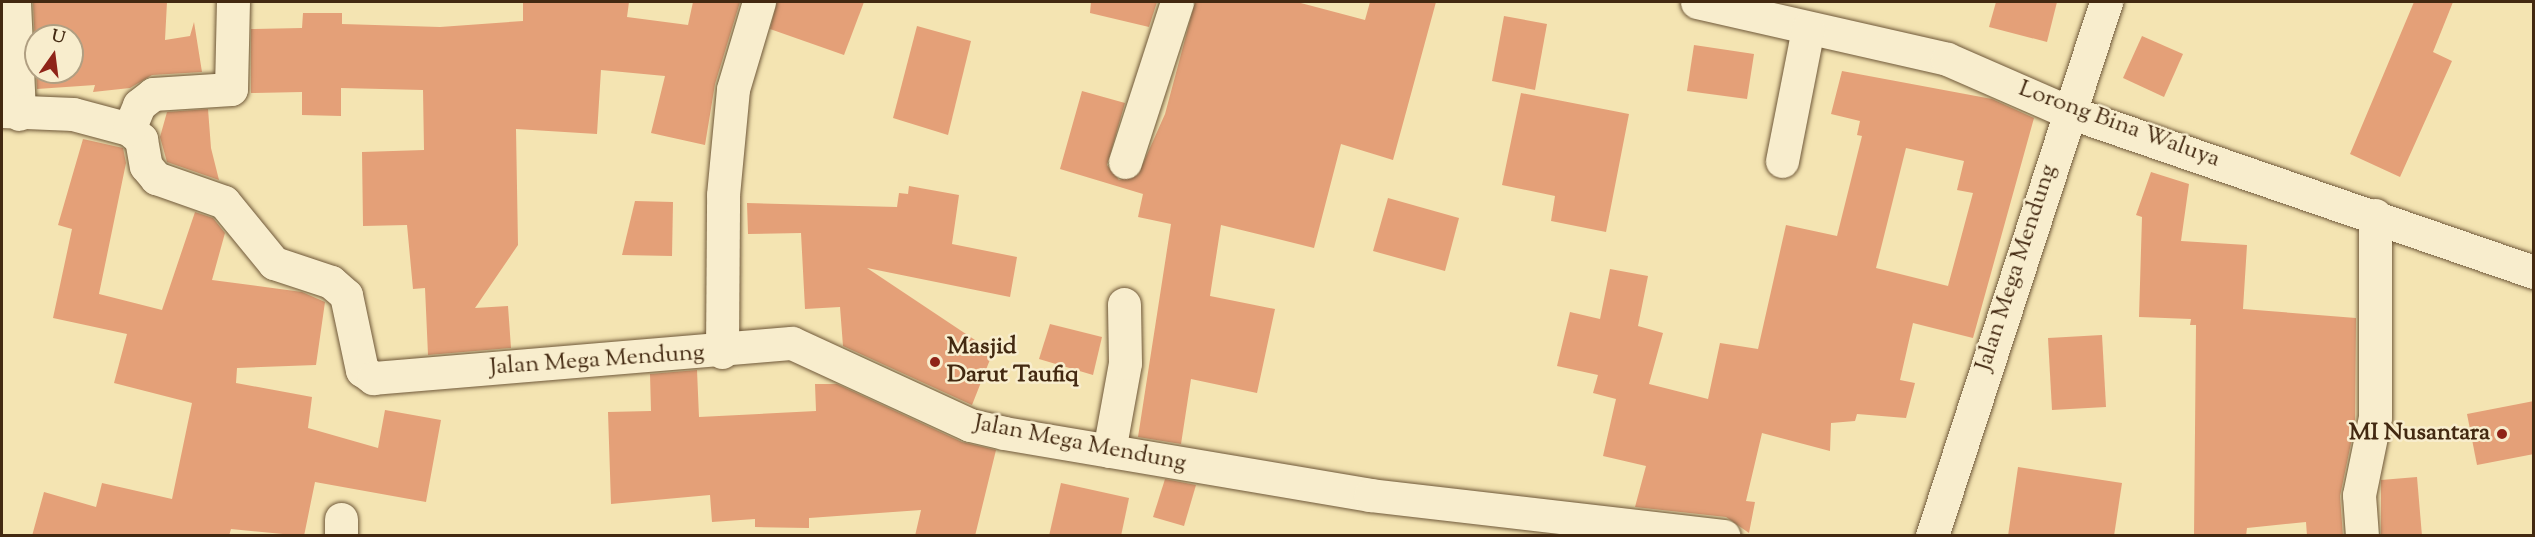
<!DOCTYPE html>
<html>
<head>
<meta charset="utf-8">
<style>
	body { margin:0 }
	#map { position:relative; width:2535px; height:537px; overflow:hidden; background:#f4e4b2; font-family:"Sorts Mill Goudy",serif }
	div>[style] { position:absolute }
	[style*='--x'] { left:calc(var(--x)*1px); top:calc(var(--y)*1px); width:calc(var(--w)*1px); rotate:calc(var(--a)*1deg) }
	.building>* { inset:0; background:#e4a078 }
	.roads { filter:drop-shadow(0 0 2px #6f5839) drop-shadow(0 0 2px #6f5839) }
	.street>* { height:33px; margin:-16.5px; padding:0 16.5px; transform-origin:16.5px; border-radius:16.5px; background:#f8edcd }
	.dots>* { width:16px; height:16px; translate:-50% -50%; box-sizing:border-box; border:3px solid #f8edcd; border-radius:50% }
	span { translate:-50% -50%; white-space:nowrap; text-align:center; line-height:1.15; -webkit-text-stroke:5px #f8edcd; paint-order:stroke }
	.street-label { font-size:24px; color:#432911 }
	.poi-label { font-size:24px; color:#432911; font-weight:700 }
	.left { translate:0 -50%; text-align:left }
	.right { translate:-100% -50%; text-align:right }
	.frame { position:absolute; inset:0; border:3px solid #432911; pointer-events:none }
	.north { position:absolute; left:24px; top:24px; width:60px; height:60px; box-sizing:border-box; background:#f8edcd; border:2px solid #b09f82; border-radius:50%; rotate:14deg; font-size:16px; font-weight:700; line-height:24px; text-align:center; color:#432911 }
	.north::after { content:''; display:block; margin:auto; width:21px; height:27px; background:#8f2418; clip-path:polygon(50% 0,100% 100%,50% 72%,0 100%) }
</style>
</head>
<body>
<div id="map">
	<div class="building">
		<i style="clip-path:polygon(evenodd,33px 2px,167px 2px,165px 40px,190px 36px,194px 22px,202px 72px,152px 75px,130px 88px,93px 92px,95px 85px,37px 89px,33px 2px,36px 36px,72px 36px,72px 72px,36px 72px,36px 36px)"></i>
		<i style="clip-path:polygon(523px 2px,629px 2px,627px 17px,688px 25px,693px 2px,740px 2px,715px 84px,705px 145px,651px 133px,665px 76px,601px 70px,597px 134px,516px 129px,518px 245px,475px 308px,508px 306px,511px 348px,428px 355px,425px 288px,413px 289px,407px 225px,363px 226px,362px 152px,424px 150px,423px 90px,341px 88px,341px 116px,302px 115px,302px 92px,251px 93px,251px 29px,302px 28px,303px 13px,342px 13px,342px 24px,440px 27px,523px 21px)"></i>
		<i style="clip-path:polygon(777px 2px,864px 2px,844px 55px,770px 29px)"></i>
		<i style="clip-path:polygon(1091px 2px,1157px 2px,1149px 27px,1090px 13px)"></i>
		<i style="clip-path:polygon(1195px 2px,1297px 2px,1365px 20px,1370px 2px,1436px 2px,1393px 160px,1341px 144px,1314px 248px,1221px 225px,1210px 296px,1275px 309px,1257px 393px,1191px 379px,1181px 444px,1138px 437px,1171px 224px,1138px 217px,1143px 194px,1060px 169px,1082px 91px,1125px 103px,1107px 165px,1119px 180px,1138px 175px,1165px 114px)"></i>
		<i style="clip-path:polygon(1996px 2px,2057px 2px,2047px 42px,1989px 27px)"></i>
		<i style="clip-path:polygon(2414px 2px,2453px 2px,2433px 52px,2452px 61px,2400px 177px,2350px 154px)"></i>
		<i style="clip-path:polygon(1504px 16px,1547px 24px,1535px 90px,1492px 81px)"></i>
		<i style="clip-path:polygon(917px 26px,971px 41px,948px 135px,893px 118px)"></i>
		<i style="clip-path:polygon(2142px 36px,2183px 54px,2164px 97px,2123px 78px)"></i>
		<i style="clip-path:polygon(1694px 45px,1754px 54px,1747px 99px,1687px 91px)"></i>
		<i style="clip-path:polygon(evenodd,1842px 71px,1992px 99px,2034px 118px,1973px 338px,1913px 323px,1900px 380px,1915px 383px,1906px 418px,1857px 414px,1855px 421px,1831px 423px,1830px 451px,1762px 433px,1746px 501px,1755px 502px,1749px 533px,1726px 517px,1635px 507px,1646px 466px,1603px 456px,1616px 399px,1593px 393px,1598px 375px,1557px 366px,1570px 312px,1600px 319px,1610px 269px,1648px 276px,1638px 326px,1663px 333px,1649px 384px,1708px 399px,1720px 343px,1758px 349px,1786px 225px,1837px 236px,1862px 136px,1857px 135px,1860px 121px,1831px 114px,1842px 71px,1906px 148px,1964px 161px,1957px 190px,1973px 193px,1948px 286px,1876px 268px,1906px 148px)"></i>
		<i style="clip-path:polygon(1521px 93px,1629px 114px,1606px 232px,1551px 221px,1555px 196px,1502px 185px)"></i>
		<i style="clip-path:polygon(208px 109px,211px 148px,219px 180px,167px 162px,160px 137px,167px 112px)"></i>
		<i style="clip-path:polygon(83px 139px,123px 148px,126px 163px,99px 294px,162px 310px,195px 212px,213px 218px,225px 233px,212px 280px,302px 292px,325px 302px,316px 365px,237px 368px,236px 383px,312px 397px,308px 428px,378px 448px,385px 410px,441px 420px,426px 502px,315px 482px,304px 536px,231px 529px,229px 536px,32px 536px,44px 492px,96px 507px,102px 483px,172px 499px,192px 403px,114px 383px,127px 334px,53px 318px,72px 229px,58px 225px)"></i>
		<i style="clip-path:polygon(2151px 172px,2189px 184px,2181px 241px,2247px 245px,2243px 309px,2356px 318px,2355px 424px,2340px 496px,2343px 536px,2307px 536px,2306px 522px,2247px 528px,2246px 536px,2194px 536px,2196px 325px,2190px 325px,2191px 319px,2139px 317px,2142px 217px,2136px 215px)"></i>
		<i style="clip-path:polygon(909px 186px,959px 195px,952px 244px,1017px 257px,1010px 297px,867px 268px,993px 352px,972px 405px,843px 346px,840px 307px,805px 309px,801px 233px,748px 234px,747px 203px,897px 207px,899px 193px,908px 194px)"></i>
		<i style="clip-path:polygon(1388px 198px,1459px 218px,1445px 271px,1373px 251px)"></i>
		<i style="clip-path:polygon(635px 201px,673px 202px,672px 256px,622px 255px)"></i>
		<i style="clip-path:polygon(1050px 324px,1102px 337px,1093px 375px,1039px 359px)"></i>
		<i style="clip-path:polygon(2102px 335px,2106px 407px,2052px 410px,2048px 338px)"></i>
		<i style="clip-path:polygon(697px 370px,699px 417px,816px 411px,815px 384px,837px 384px,962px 442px,996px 450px,975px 536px,915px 536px,921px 510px,809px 518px,809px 528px,755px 527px,755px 519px,712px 522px,710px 495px,611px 504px,608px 412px,651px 411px,650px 374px)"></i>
		<i style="clip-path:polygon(2534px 401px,2534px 454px,2477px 465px,2467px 414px)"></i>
		<i style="clip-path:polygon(2018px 467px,2122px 483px,2114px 536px,2008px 536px)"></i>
		<i style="clip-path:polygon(2417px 477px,2422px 536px,2381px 536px,2381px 480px)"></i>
		<i style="clip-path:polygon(1165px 479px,1196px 485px,1184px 526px,1153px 517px)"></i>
		<i style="clip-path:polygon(1061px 483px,1129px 498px,1121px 536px,1049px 536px)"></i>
	</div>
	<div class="roads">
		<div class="street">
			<i style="--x:14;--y:2;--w:112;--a:87.4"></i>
			<i style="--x:1697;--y:2;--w:256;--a:12.8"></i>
			<i style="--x:1947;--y:59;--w:130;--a:23.6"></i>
			<i style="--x:2066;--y:111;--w:495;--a:19"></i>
			<i style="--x:2;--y:111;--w:71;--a:2.4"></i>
			<i style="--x:73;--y:114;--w:58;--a:15"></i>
			<i style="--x:129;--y:129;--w:16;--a:40"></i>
			<i style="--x:141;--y:139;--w:27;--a:80"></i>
			<i style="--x:146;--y:166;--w:16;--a:50"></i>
			<i style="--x:156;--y:178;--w:72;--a:19.4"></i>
			<i style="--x:224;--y:202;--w:79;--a:50.7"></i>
			<i style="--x:274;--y:263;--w:60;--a:18.4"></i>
			<i style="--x:331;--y:282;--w:20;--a:41"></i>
			<i style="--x:346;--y:295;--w:77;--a:78"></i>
			<i style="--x:362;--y:370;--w:14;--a:36"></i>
			<i style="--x:373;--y:378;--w:420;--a:-4.8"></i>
			<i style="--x:792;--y:343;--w:196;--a:24.7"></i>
			<i style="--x:970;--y:425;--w:35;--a:13"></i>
			<i style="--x:1004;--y:433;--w:371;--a:9.6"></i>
			<i style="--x:1370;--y:495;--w:356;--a:6.6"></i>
			<i style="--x:129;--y:129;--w:26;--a:-67"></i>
			<i style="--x:139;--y:105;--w:18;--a:-38"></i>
			<i style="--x:153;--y:94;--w:78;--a:-3.7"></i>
			<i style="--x:231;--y:89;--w:87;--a:-88.7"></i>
			<i style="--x:1782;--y:161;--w:135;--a:-78.9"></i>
			<i style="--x:1125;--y:162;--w:168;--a:-72"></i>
			<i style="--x:722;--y:352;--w:157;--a:-89.6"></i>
			<i style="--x:723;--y:195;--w:106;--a:-84.6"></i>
			<i style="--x:733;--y:89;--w:91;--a:-73.4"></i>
			<i style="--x:1109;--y:451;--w:89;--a:-79.7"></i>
			<i style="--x:1125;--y:363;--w:59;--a:-91"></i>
			<i style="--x:341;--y:519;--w:17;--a:90"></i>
			<i style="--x:1932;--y:536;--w:562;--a:-71.95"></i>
			<i style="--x:2362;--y:536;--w:41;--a:-94.2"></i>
			<i style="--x:2359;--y:495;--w:80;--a:-78.4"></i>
			<i style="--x:2375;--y:417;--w:202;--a:-90"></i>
		</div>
	</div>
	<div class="dots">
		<i style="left:935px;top:362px;background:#8f2418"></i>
		<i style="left:2502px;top:434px;background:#8f2418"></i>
	</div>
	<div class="street-label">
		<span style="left:2119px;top:125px;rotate:20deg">Lorong Bina Waluya</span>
		<span style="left:2017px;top:268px;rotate:-72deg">Jalan Mega Mendung</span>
		<span style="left:597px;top:361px;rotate:-4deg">Jalan Mega Mendung</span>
		<span style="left:1080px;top:444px;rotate:11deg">Jalan Mega Mendung</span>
	</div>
	<div class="poi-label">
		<span class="left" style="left:947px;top:362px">Masjid<br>Darut Taufiq</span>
		<span class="right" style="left:2490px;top:434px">MI Nusantara</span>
	</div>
	<div class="frame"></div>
	<div class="north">U</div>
</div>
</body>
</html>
